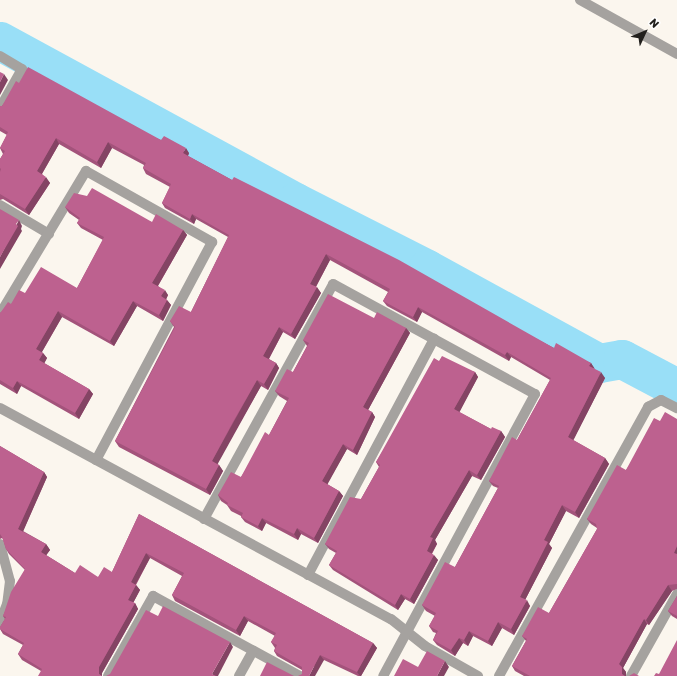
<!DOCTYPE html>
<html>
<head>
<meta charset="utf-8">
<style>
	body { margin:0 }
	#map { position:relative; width:677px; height:676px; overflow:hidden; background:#fbf6ee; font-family:Rubik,sans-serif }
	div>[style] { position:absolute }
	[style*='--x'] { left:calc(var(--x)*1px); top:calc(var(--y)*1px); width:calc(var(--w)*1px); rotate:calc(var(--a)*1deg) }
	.river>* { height:39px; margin:-19.5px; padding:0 19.5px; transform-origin:19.5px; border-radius:19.5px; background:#99dff7 }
	.minor>* { height:10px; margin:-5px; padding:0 5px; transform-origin:5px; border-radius:5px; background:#a5a29f }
	.wall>* { inset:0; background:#a3537b }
	.shaded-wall>* { inset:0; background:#844464 }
	.building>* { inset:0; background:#bd618f }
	span { translate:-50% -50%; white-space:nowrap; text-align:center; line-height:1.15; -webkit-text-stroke:3.5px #fff; paint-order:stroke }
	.north { position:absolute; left:625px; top:12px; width:40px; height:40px; -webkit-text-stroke:3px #fff; paint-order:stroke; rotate:46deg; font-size:11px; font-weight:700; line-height:16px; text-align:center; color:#22201d }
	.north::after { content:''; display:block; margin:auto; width:14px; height:18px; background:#22201d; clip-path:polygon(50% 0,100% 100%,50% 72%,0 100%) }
</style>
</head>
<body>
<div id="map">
	<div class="river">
		<i style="--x:0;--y:41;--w:336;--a:28.6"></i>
		<i style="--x:295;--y:202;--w:148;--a:26.9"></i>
		<i style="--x:427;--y:269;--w:196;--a:28.7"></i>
		<i style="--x:599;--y:363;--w:23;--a:-10"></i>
		<i style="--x:622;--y:359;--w:62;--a:27.8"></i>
	</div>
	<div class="minor">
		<i style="--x:580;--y:0;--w:111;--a:29.1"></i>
		<i style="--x:0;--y:56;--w:26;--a:31"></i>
		<i style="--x:22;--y:69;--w:45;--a:119.4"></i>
		<i style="--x:0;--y:205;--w:57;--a:30.6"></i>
		<i style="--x:0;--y:314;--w:167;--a:-59"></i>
		<i style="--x:86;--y:171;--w:145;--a:29.4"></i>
		<i style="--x:212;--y:242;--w:247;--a:118"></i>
		<i style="--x:0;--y:408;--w:444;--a:28.4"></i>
		<i style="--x:391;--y:619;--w:43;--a:38.5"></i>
		<i style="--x:425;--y:646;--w:61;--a:29.5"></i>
		<i style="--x:204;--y:519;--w:268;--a:-61.2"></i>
		<i style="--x:333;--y:284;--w:230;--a:28.6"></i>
		<i style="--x:535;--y:394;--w:320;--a:118.3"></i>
		<i style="--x:0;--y:544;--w:38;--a:75"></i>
		<i style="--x:10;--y:581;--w:23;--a:97"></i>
		<i style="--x:7;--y:604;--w:19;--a:111"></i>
		<i style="--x:308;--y:575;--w:268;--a:-61.9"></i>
		<i style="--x:108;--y:676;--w:92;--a:-60.6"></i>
		<i style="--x:153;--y:596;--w:167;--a:28.6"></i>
		<i style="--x:239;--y:676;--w:29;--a:-61"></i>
		<i style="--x:499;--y:676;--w:308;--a:-61"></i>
		<i style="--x:648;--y:407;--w:15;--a:-28"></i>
		<i style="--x:661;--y:400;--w:18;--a:27"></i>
		<i style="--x:631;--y:676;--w:94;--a:-60.7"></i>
	</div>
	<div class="wall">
		<i style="clip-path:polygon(19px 83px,161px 140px,189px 153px,188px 156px,232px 180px,554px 348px,591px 363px,594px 369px,605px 378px,573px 440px,605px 458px,609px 464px,579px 518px,566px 511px,549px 544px,552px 548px,525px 600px,530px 606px,514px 635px,502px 628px,492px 646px,473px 636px,468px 646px,463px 643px,455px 656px,437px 645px,433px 640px,436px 633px,433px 632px,429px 626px,435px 616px,426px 611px,422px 605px,455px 567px,498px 488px,493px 486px,489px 481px,517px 440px,550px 380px,511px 357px,509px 361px,422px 312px,417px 322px,387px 306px,383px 301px,388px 292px,330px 260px,316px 287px,321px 293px,295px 339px,283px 332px,269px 359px,276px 363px,279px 368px,268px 390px,261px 386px,237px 428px,217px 464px,219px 465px,223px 471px,210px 495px,119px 447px,115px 441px,174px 327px,170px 321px,191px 312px,228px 237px,196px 219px,194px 224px,165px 208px,162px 203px,170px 187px,146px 174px,143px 168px,144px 165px,112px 148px,101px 168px,59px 144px,42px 174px,50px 183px,29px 215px,3px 199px,0 200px,0 159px,3px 154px,0 148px,7px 135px,0 131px,0 106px,2px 106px)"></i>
		<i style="clip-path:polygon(65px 207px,152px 222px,183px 230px,187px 235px,158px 286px,168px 295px,166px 299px,171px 305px,163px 321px,137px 306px,114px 346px,62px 317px,42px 352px,47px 358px,44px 363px,89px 389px,93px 394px,79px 419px,21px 386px,17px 394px,0 384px,0 313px,25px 293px,77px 288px,103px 240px,81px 228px,77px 223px,79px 220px,69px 213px)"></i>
		<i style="clip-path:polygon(374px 318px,406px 328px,410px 333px,368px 410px,372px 412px,375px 417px,357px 455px,347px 449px,327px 484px,339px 491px,343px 496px,318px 543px,301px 534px,298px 540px,266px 523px,262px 531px,245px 522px,241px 517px,241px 516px,231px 511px,227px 505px,221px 501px,218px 495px,241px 477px,269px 435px,287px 401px,279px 396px,275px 391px,293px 372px,307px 346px,303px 340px)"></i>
		<i style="clip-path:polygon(439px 361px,475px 372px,478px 377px,459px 412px,491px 429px,501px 431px,505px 437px,481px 480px,472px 476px,435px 540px,437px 544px,432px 554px,438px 560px,414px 604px,405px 599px,398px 610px,333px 570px,329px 565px,336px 553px,329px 549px,325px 544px,361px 499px,379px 467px,376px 462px)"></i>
		<i style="clip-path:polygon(677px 419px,677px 589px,672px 591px,649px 625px,647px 624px,623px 668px,626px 672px,626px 676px,524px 676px,515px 671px,512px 666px,526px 641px,522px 636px,549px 613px,597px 529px,597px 528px,591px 524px,587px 519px,626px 470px,660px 421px)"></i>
		<i style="clip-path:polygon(0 446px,44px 472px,47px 477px,23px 531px,46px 544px,50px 550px,46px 555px,75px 573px,98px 577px,112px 572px,139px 514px,373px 643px,377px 648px,361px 676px,358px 676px,324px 660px,302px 674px,302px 670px,277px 656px,274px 651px,275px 648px,271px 642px,275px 636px,248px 621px,240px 636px,175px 601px,172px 595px,182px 576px,150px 558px,136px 585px,140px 590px,133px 603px,135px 603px,138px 609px,102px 673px,102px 676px,41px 671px,22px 660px,18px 654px,23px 645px,3px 634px,0 629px,0 627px,5px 619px,3px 616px,25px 570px,9px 554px,6px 549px,3px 539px,2px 538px,0 539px)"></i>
		<i style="clip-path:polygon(677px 596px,677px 619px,672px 616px,668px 611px)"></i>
	</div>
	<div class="shaded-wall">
		<i style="clip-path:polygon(4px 74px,8px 80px,0 95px,0 82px)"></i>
		<i style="clip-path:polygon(56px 138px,59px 144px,40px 177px,37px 171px)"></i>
		<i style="clip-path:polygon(108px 142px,112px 148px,101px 168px,97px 162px)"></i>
		<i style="clip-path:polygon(186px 148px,189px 153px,187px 158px,183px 153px)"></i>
		<i style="clip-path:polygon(46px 177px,50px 183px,29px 215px,25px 209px)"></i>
		<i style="clip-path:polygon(192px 214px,196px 219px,194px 224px,190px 219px)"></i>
		<i style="clip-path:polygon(19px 220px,22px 226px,21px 229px,22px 231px,0 269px,0 257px)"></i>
		<i style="clip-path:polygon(183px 230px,187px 235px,156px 289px,152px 283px)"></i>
		<i style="clip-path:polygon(326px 254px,330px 260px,314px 290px,310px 284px)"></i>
		<i style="clip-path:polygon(317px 287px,321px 293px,295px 339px,291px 334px)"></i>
		<i style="clip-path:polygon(165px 290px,168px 295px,165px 302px,161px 296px)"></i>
		<i style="clip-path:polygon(167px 300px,171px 305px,163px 321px,159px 315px)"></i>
		<i style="clip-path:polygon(133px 301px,137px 306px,114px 346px,110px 341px)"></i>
		<i style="clip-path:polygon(418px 307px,422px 312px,417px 322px,413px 317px)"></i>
		<i style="clip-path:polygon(58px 311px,62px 317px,40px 355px,36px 349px)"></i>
		<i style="clip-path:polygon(279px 327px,283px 332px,267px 362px,263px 356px)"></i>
		<i style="clip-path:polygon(406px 328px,410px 333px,367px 412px,363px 407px)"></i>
		<i style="clip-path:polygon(507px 352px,511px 357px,509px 361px,505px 355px)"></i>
		<i style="clip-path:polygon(43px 353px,47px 358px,43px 366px,39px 360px)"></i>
		<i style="clip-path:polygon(276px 363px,279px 368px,268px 390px,264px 384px)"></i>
		<i style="clip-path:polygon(591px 363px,595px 369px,589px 366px)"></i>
		<i style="clip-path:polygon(475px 372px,478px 377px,458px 415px,454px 409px)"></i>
		<i style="clip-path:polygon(601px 372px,605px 378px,572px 443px,568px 437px)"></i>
		<i style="clip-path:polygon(257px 380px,261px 386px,216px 467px,212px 461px)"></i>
		<i style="clip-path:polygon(17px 381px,21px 386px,17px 394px,13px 388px)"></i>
		<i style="clip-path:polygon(89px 389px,93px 394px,79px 419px,75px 413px)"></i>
		<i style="clip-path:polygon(372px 412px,375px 417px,357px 455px,353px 450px)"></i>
		<i style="clip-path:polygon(501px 431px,505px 437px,481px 480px,477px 475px)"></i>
		<i style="clip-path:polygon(343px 444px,347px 449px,326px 487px,322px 481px)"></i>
		<i style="clip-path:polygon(605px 458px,609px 464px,579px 518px,575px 512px)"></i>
		<i style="clip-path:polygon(219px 465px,223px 471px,210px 495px,206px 489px)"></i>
		<i style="clip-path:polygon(469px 470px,472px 476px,435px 540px,437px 544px,430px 556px,427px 551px,430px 537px)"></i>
		<i style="clip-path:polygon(44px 472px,47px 477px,22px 534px,18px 529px)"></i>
		<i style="clip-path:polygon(339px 491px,343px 496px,318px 543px,314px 538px)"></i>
		<i style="clip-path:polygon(562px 505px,566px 511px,549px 544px,552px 548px,524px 602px,520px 597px,544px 540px)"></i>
		<i style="clip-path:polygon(262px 518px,266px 523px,262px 531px,258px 526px)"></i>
		<i style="clip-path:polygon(297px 528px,301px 534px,298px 540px,294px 534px)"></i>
		<i style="clip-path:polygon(46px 544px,50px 550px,45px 557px,41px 552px)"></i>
		<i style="clip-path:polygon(677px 546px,677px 557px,674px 553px)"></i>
		<i style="clip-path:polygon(146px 553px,150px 558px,134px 587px,131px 582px)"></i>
		<i style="clip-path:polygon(434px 555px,438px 560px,414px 604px,410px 599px)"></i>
		<i style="clip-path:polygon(136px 585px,140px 590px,132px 605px,128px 600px)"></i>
		<i style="clip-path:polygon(668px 585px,672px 591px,649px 625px,646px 620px)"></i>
		<i style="clip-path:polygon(401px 594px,405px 599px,398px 610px,395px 605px)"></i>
		<i style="clip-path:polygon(527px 600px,530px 606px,514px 635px,511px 629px)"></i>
		<i style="clip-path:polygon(135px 603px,138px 609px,102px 673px,102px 676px,99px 674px,99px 667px)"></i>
		<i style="clip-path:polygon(244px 616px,248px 621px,240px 636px,236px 630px)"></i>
		<i style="clip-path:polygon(644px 619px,647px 624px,623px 668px,626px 672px,626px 676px,623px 676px,622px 674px,619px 664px)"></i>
		<i style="clip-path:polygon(498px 622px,502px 628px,492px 646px,488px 641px)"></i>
		<i style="clip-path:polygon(469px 631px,473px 636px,468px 646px,464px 640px)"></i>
		<i style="clip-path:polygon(459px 638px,463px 643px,455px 656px,451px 650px)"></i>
		<i style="clip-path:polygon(230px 642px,233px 647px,218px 676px,214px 676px,212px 674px)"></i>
		<i style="clip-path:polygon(373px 643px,377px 648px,361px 676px,360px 676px,357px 672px)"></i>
		<i style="clip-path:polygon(320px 655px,324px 660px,315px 676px,309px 676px)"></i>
		<i style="clip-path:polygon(445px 661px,449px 667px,444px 676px,437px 676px)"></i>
	</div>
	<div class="building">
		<i style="clip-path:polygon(28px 67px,161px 140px,164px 136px,186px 148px,183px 153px,232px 180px,234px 177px,399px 260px,554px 348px,556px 343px,591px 363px,589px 366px,601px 372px,568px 437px,605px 458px,575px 512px,562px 505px,544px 540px,548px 542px,520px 597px,527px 600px,511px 629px,498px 622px,488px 641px,469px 631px,464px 640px,459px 638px,451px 650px,433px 640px,438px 631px,429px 626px,436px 613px,422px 605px,445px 562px,455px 567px,499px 486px,489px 481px,512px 437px,517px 440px,551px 378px,507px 352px,505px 355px,418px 307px,413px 317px,383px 301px,390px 289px,326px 254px,310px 284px,317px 287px,291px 334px,279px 327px,263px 356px,276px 363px,264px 384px,257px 380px,233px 422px,212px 461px,219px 465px,206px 489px,115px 441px,175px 327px,170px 321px,179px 306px,191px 312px,229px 235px,192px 214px,190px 219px,162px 203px,171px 184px,143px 168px,146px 163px,108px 142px,97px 162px,56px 138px,37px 171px,46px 177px,25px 209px,0 194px,0 172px,1px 169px,0 168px,0 159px,5px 151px,0 148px,8px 132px,0 127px,0 106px,2px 106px,16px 81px,19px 83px)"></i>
		<i style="clip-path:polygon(0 72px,4px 74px,0 82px)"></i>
		<i style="clip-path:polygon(92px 188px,152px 222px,156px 214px,183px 230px,152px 283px,165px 290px,161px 296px,167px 300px,159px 315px,133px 301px,110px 341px,58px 311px,36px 349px,43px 353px,39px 360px,89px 389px,75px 413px,17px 381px,13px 388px,0 380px,0 313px,1px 312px,8px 302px,11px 304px,19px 290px,25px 293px,41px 267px,77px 288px,104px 237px,77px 223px,80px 218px,65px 207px,74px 193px,87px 196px)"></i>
		<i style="clip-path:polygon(0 209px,19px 220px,16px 224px,18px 226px,0 257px)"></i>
		<i style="clip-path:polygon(328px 294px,374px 318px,377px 312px,406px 328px,363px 407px,372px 412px,353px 450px,343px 444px,322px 481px,339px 491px,314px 538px,297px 528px,294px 534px,262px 518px,258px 526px,241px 517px,243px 513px,227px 505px,228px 503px,218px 495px,231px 472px,241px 477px,265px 432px,269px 435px,289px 398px,275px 391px,287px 369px,293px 372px,309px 343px,303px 340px)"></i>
		<i style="clip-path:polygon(442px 356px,475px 372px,454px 409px,491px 429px,492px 427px,501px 431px,477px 475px,469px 470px,430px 537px,433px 538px,427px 551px,434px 555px,410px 599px,401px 594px,395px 605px,329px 565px,337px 551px,325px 544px,350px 497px,361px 499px,380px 465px,376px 462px,434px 358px,439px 361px)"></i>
		<i style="clip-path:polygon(665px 412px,677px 419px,677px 546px,674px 553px,677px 554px,677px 584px,668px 585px,646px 620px,644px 619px,619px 664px,622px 667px,622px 674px,625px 676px,530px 676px,512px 666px,527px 639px,522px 636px,538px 607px,549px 613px,597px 529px,596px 524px,587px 519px,617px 465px,626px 470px,654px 418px,660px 421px)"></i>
		<i style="clip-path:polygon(0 446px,44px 472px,18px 529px,46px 544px,41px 552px,75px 573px,80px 565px,98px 577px,104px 567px,112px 572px,139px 514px,373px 643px,357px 672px,320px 655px,309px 676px,298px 676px,302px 674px,302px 667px,274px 651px,277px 645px,271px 642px,276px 633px,244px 616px,236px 630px,172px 595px,184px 573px,146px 553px,131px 582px,136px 585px,128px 600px,135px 603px,99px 667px,99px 674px,102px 676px,38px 676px,42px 669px,18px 654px,24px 643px,0 629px,0 627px,6px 617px,3px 616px,11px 592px,25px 569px,6px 549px,2px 537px,0 534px)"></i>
		<i style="clip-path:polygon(677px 596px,677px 616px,668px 611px)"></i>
		<i style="clip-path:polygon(163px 606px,230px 642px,212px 674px,216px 676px,106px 676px,110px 674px,146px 610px,158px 616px)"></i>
		<i style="clip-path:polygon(677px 640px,677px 676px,654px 676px,656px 673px,659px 674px)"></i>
		<i style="clip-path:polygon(427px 651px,445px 661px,437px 676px,394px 676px,403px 659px,418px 667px)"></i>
		<i style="clip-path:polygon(267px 662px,294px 676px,260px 676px)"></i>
		<i style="clip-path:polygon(634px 673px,639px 676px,629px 676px)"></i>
	</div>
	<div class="north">N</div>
</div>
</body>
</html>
